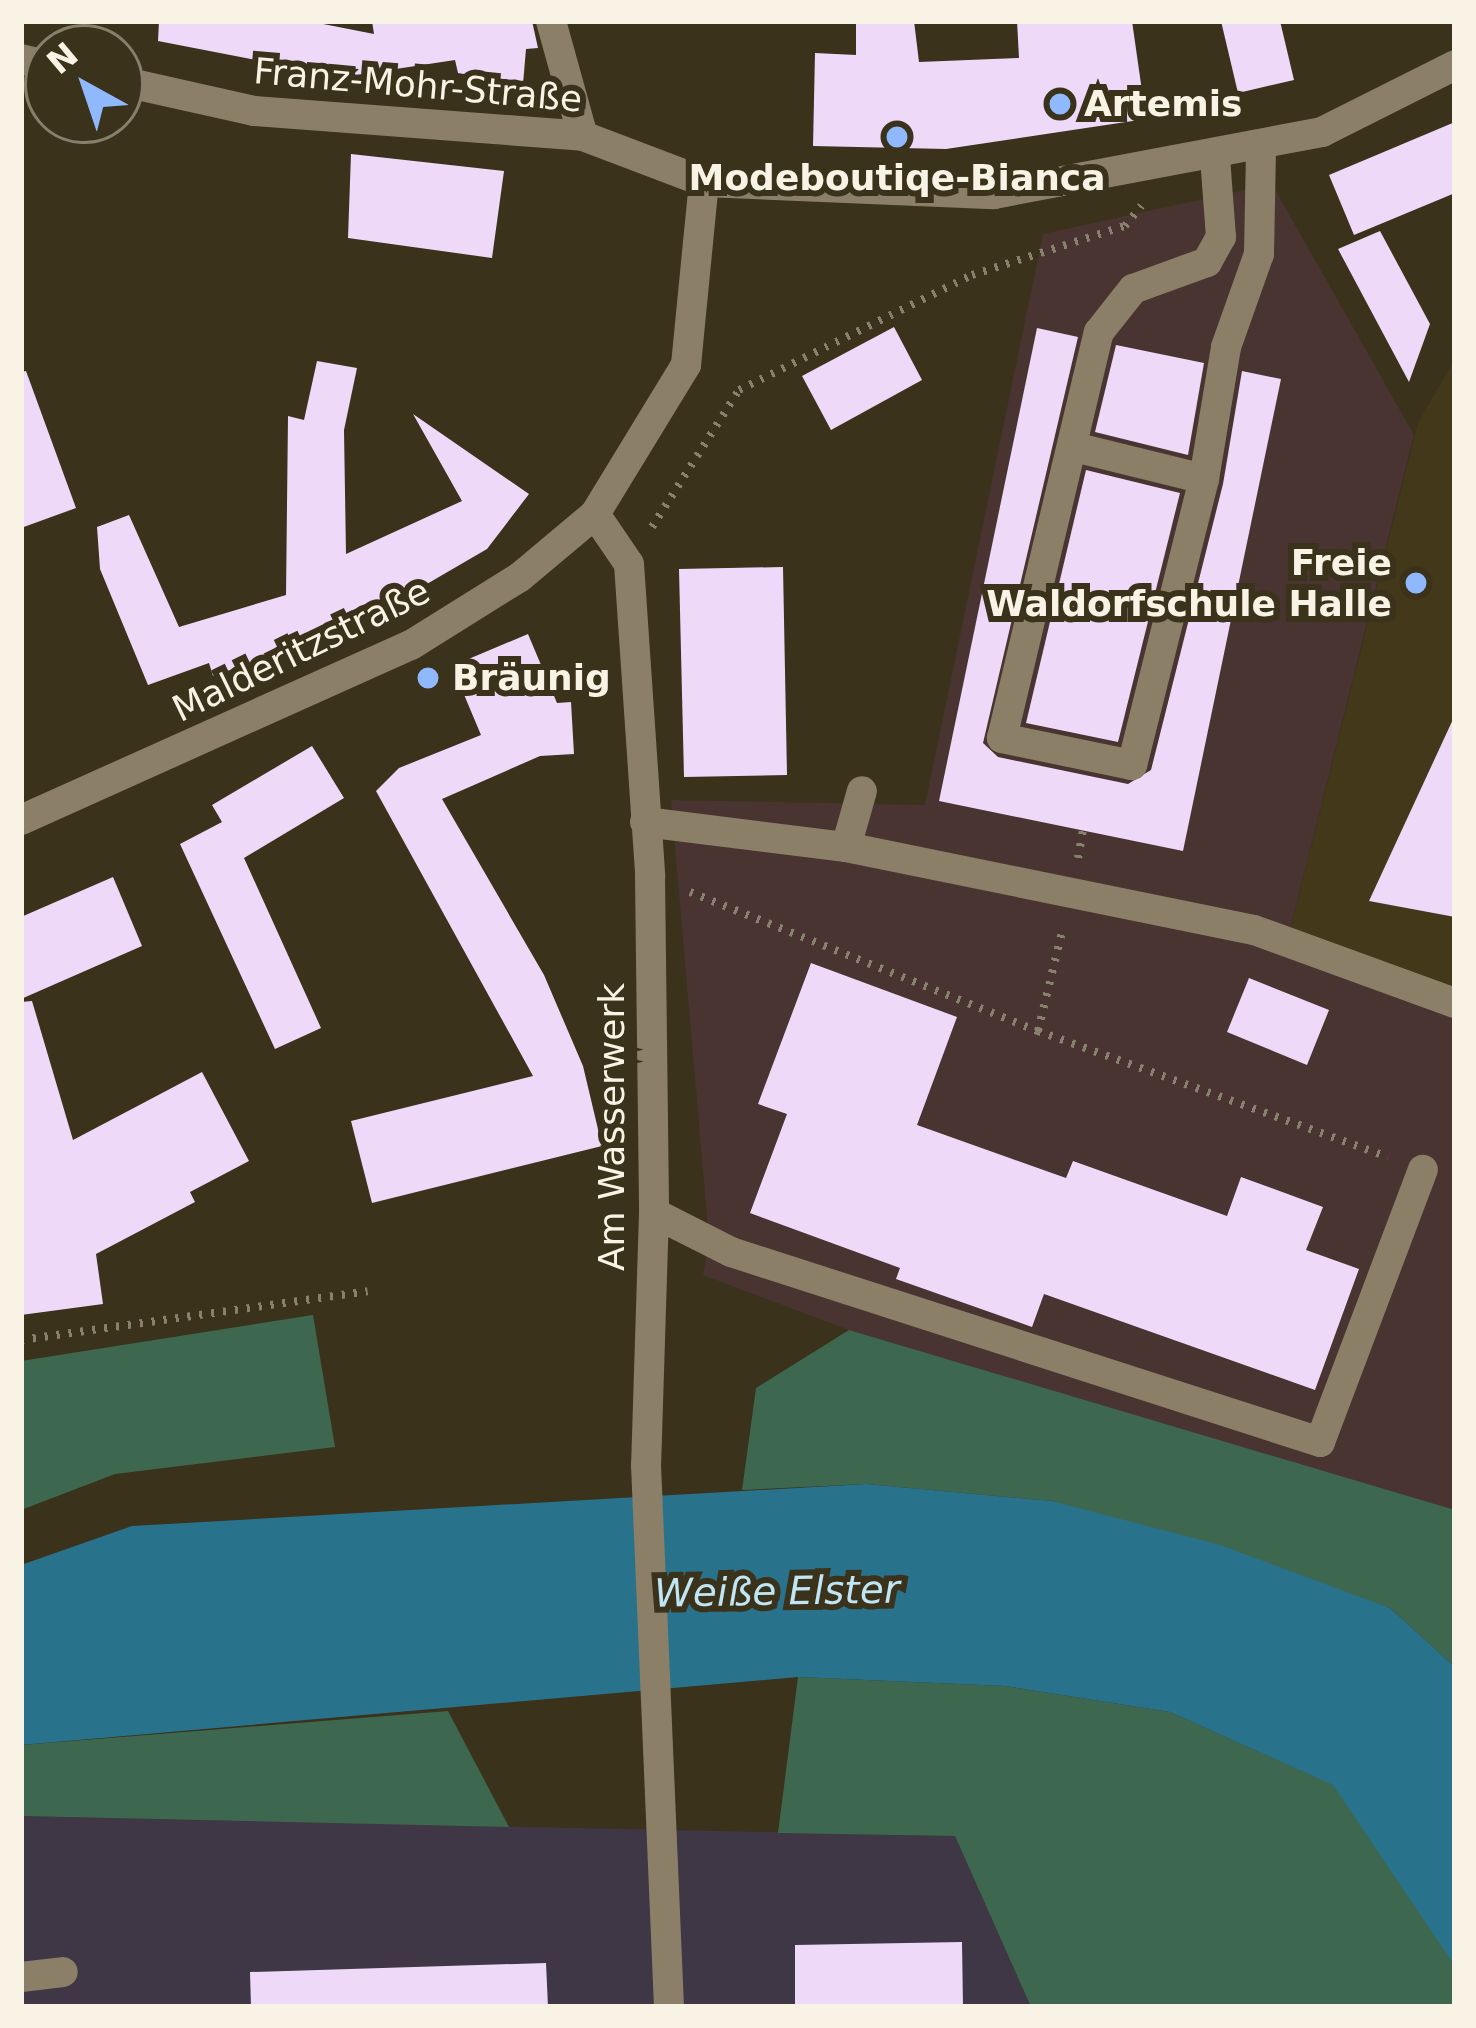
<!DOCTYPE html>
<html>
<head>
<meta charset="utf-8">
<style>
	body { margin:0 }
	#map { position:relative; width:1476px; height:2028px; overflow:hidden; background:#3a321b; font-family:"DejaVu Sans",sans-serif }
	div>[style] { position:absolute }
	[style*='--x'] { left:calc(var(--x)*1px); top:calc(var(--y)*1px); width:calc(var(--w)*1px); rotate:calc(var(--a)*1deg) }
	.commercial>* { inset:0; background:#493431 }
	.industrial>* { inset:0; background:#3f3646 }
	.built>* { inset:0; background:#43381a }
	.green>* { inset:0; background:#3e674f }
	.water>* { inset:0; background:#29728c }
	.building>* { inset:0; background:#efd9f9 }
	.path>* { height:8px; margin-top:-4px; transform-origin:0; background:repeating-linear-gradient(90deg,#88816e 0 3px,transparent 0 12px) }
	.minor>* { height:30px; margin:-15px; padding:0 15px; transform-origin:15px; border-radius:15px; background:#8b7f68 }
	.dots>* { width:33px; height:33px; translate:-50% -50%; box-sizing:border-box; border:6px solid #3a321b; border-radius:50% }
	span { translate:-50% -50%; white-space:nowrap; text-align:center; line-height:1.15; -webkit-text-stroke:12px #3a321b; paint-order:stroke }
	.street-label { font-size:36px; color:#f8f3e5 }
	.poi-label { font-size:36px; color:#f8f3e5; font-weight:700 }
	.left { translate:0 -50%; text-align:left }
	.right { translate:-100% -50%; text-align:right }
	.water-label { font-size:39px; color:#c0e6f5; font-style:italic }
	.frame { position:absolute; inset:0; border:24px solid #f8f3e5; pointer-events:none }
	.north { position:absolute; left:24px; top:24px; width:120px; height:120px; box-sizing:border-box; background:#3a321b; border:3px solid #867f6c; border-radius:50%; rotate:320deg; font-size:33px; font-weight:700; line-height:48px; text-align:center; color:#f8f3e5 }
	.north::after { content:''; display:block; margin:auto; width:42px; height:54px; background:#8fb8fd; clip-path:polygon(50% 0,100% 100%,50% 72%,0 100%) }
</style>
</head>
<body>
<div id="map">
	<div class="commercial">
		<i style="clip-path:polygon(1272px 184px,1414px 435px,1288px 938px,1455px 990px,1455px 1510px,849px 1330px,703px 1275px,709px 1240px,671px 800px,925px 805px,1043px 234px)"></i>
	</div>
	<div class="industrial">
		<i style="clip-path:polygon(21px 1816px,955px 1836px,1031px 2007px,21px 2007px)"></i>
	</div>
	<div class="built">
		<i style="clip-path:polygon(1455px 359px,1455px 990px,1288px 939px,1418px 423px)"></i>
	</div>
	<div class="green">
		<i style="clip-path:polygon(313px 1315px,335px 1447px,115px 1474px,21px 1510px,21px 1361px)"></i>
		<i style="clip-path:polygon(849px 1330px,1455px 1510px,1455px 1667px,1390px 1608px,1052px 1501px,866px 1484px,742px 1490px,756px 1388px)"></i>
		<i style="clip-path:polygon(798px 1677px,1005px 1686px,1170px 1712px,1334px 1785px,1436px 1927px,1455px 1966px,1455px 2007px,1031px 2007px,955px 1836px,778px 1833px)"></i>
		<i style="clip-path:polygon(448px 1711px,509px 1827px,21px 1816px,21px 1745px)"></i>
	</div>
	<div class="water">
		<i style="clip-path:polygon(866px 1484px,1052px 1501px,1220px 1545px,1390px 1608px,1455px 1667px,1455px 1966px,1333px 1785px,1170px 1712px,1005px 1686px,798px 1677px,21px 1745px,21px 1565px,132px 1526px)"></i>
	</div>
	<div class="building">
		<i style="clip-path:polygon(159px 21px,308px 21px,374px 34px,372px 21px,532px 21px,538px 48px,526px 49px,523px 84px,458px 73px,455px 60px,343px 77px,158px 41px)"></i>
		<i style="clip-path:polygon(856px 21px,914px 21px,919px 62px,1019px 58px,1017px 21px,1132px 21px,1146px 119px,946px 149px,813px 146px,815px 53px,856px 55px)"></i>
		<i style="clip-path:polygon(1221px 21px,1280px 21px,1294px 80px,1238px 93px)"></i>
		<i style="clip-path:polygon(1455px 122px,1455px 193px,1354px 235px,1329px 175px)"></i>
		<i style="clip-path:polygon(351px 154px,504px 171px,492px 258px,348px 238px)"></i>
		<i style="clip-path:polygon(1380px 231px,1430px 324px,1409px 382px,1338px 249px)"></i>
		<i style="clip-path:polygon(894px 327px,922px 380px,831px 430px,802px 376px)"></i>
		<i style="clip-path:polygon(1037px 328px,1078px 337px,983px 743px,998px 757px,1128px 784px,1151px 770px,1223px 484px,1242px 371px,1281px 379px,1183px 851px,939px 801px)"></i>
		<i style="clip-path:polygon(1116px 345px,1204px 363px,1188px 455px,1095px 432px)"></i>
		<i style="clip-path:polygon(317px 361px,357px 368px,344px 430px,346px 554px,462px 501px,413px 414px,529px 494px,487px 549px,353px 627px,213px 676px,209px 663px,148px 685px,100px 569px,97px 527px,129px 515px,179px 627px,286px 595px,288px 416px,304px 420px)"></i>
		<i style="clip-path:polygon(26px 371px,76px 508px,21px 528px,21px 372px)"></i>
		<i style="clip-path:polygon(1086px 470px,1180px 493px,1118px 742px,1026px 723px)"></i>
		<i style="clip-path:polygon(783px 567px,787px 775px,684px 777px,679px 569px)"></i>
		<i style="clip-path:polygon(528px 634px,557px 703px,571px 702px,574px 754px,540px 756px,442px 799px,544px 975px,583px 1066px,602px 1146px,372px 1203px,351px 1121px,533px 1076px,376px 791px,399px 768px,481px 735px,452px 666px)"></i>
		<i style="clip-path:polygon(1455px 715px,1455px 917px,1369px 901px)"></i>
		<i style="clip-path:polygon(312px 746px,344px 798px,244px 858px,321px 1028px,275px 1049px,180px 844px,222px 822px,212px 805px)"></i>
		<i style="clip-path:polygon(113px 877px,142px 946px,21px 999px,21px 917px)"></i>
		<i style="clip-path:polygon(811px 963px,957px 1017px,917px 1125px,1066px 1178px,1073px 1161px,1227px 1216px,1241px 1177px,1323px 1207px,1306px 1250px,1359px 1269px,1315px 1390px,1044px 1294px,1032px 1327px,896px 1279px,900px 1268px,750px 1213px,787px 1114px,758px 1104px)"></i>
		<i style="clip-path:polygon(1249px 978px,1329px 1010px,1307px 1065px,1227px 1032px)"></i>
		<i style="clip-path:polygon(32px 1001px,73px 1140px,202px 1072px,249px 1161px,190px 1192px,195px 1202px,96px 1254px,103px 1304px,21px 1315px,21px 1002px)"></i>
		<i style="clip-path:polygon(962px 1942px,963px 2007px,795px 2007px,795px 1945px)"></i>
		<i style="clip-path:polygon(546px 1963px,548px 2007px,251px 2007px,250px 1972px)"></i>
	</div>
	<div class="path">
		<i style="--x:652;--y:527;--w:162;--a:-57.6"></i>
		<i style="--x:739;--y:390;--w:260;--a:-26.3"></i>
		<i style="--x:972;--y:275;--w:161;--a:-17.8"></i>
		<i style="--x:1125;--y:226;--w:26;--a:-51"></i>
		<i style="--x:1078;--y:858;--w:28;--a:-80"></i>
		<i style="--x:690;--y:892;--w:375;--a:21.8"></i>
		<i style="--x:1038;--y:1031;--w:372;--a:19.8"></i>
		<i style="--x:1038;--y:1031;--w:102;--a:-76.4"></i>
		<i style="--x:21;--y:1340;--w:350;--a:-8"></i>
	</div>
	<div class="minor">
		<i style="--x:551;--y:21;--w:119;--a:74.5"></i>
		<i style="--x:21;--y:59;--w:28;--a:13"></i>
		<i style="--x:120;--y:81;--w:137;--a:12.6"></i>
		<i style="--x:254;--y:111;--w:330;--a:4.3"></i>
		<i style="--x:583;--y:136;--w:129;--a:20.8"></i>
		<i style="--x:704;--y:182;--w:290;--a:2.4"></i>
		<i style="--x:994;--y:194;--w:334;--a:-10.7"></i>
		<i style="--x:1322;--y:132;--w:149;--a:-26.7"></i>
		<i style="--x:1074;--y:447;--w:134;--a:13.8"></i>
		<i style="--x:1204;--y:479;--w:295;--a:104.1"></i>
		<i style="--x:1132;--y:765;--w:133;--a:-168.3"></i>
		<i style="--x:1002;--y:738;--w:417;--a:-76.6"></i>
		<i style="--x:1099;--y:332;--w:55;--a:-51.7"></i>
		<i style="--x:1133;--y:289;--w:79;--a:-20"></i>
		<i style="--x:1207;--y:262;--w:29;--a:-61"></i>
		<i style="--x:1221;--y:237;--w:79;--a:-94.3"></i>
		<i style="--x:1204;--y:479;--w:134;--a:-80.5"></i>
		<i style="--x:1226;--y:347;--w:99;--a:-70.5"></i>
		<i style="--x:1259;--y:254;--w:107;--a:-88.9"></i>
		<i style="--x:595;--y:514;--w:60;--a:55.8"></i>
		<i style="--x:629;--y:564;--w:313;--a:86.1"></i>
		<i style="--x:650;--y:876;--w:337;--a:89.3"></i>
		<i style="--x:654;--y:1213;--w:252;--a:91.8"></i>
		<i style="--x:646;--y:1465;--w:542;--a:87.57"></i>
		<i style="--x:21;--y:820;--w:427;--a:-24.2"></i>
		<i style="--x:411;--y:645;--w:128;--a:-32"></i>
		<i style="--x:520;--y:577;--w:98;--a:-40"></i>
		<i style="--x:595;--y:514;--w:175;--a:-58.6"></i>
		<i style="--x:686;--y:365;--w:184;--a:-84.4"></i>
		<i style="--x:645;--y:822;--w:203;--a:7.1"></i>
		<i style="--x:846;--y:847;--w:58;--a:-74.1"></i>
		<i style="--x:846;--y:847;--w:416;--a:11.5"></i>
		<i style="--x:1254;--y:930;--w:214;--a:20"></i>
		<i style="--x:654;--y:1213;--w:86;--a:26.9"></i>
		<i style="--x:731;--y:1252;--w:619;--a:17.88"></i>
		<i style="--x:1320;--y:1442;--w:291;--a:-69.3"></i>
		<i style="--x:21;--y:1977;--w:42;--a:-6.8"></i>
	</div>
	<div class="dots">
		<i style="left:1060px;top:104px;background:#8fb8fd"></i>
		<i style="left:897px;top:137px;background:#8fb8fd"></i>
		<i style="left:1416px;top:583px;background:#8fb8fd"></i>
		<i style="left:428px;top:678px;background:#8fb8fd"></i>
	</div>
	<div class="street-label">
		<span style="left:418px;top:85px;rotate:5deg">Franz-Mohr-Straße</span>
		<span style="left:301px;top:650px;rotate:-26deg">Malderitzstraße</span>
		<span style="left:612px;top:1127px;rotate:-90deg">Am Wasserwerk</span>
	</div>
	<div class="poi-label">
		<span class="left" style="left:1084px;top:104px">Artemis</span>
		<span style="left:897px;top:178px">Modeboutiqe-Bianca</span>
		<span class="right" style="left:1392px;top:583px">Freie<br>Waldorfschule Halle</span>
		<span class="left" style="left:452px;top:678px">Bräunig</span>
	</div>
	<div class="water-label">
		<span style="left:777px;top:1592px;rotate:-1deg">Weiße Elster</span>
	</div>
	<div class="frame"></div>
	<div class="north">N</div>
</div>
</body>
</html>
